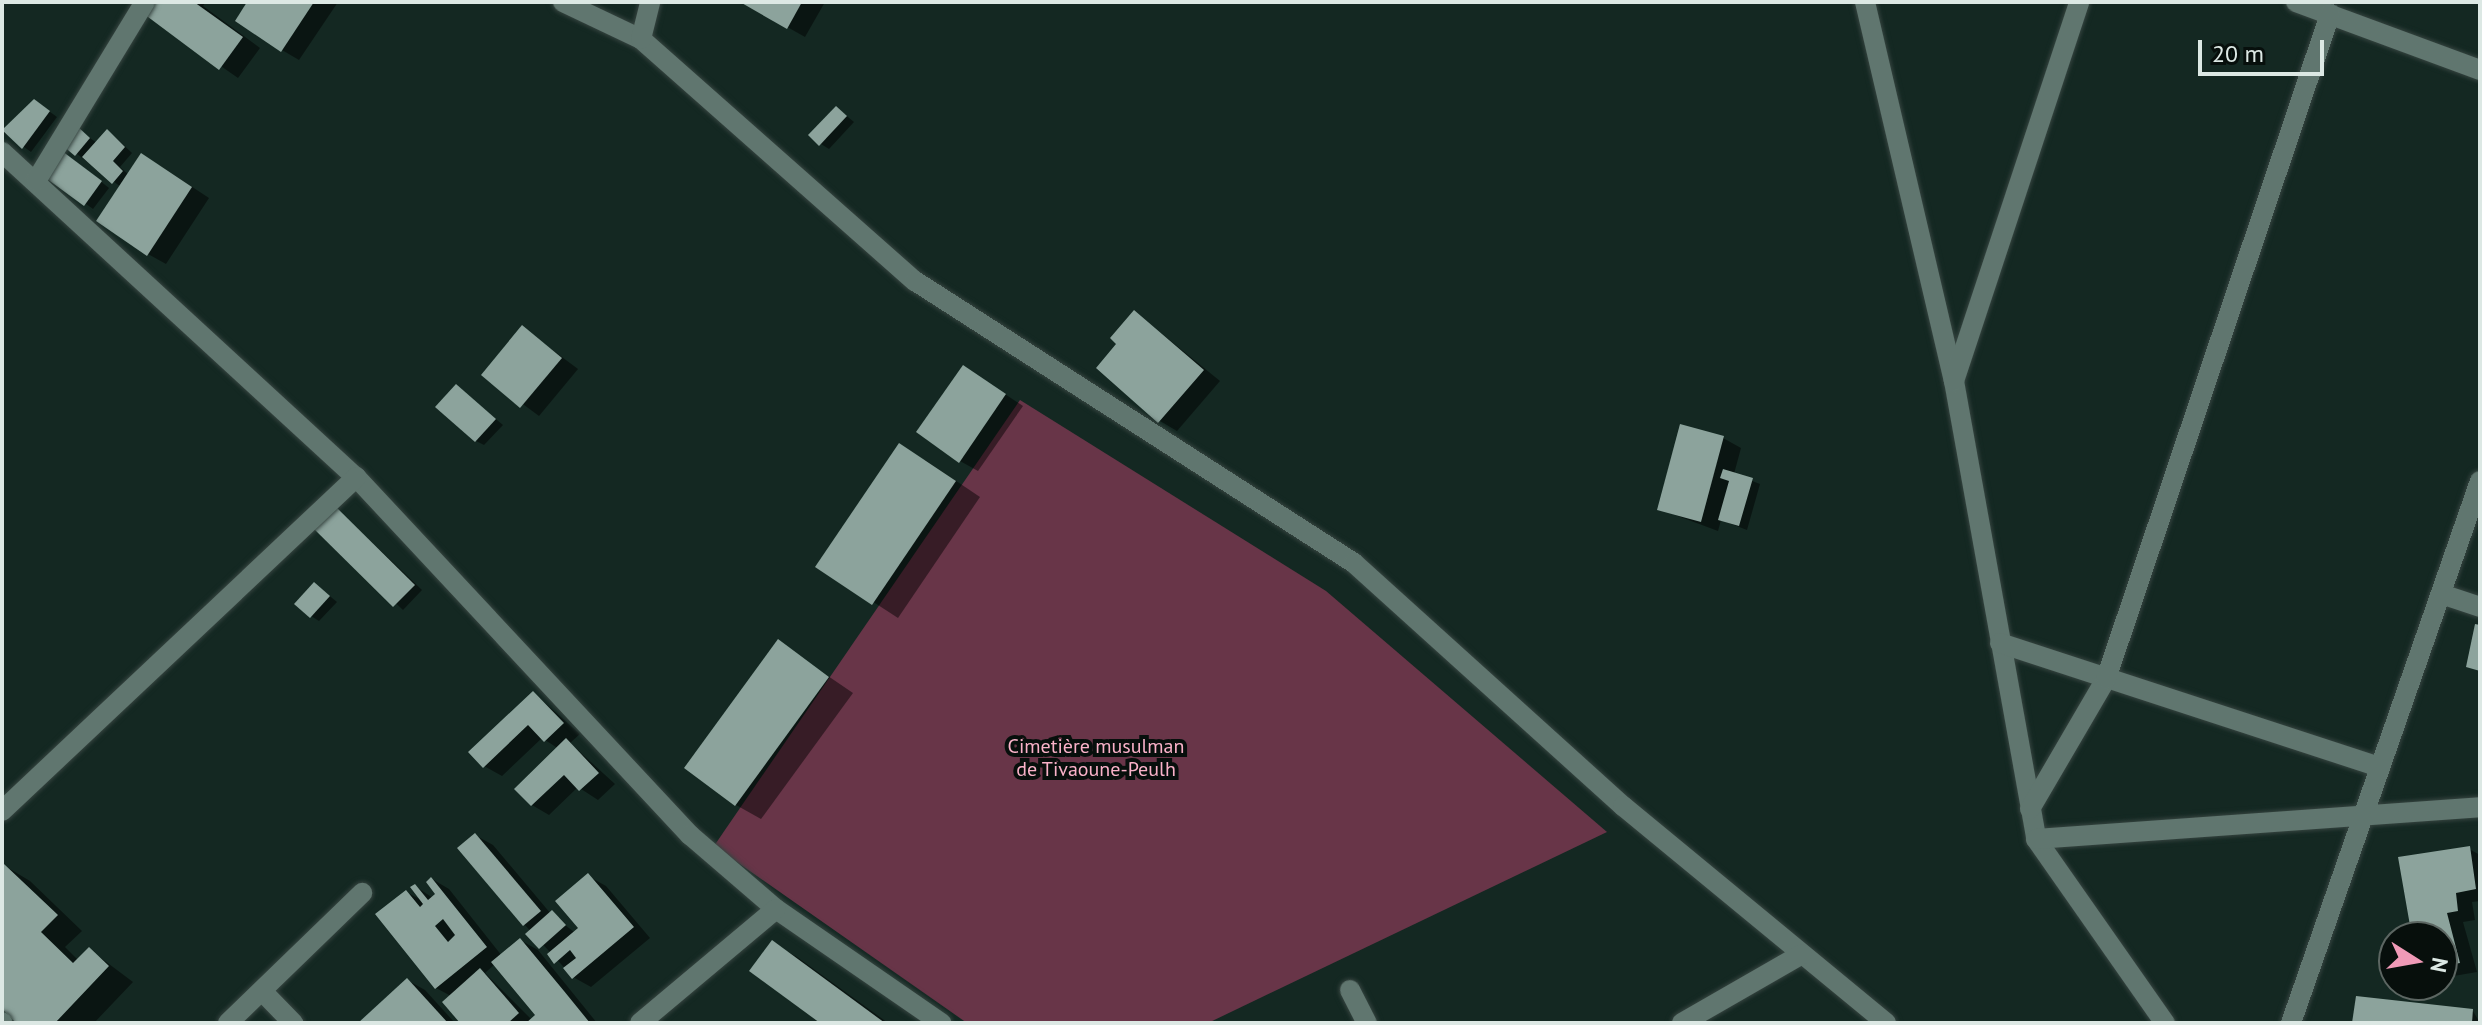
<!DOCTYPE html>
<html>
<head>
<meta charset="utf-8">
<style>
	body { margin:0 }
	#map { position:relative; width:2482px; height:1025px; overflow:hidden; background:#142822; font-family:"PT Sans",sans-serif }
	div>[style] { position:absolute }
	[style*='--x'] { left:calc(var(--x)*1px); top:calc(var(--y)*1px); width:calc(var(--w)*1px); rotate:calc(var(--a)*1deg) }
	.green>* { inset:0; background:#683548 }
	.shadow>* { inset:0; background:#0007 }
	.building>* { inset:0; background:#8ca39c }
	.roads { filter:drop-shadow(0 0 2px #364440) drop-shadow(0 0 2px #364440) }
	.minor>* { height:20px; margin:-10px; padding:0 10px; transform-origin:10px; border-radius:10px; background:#60766f }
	span { translate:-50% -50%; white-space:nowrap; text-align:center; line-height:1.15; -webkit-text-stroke:8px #070f0c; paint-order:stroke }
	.park-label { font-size:20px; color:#fab2c9 }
	.frame { position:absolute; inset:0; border:4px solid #dce8e4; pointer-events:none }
	.north { position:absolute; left:2378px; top:921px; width:80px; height:80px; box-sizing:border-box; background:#070f0c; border:2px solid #5c6662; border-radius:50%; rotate:101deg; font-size:22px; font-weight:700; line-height:32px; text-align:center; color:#dce8e4 }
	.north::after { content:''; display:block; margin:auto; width:28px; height:36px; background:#f09ab7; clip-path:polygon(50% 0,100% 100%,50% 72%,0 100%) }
	.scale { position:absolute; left:2198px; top:40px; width:126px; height:36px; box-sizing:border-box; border:4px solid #dce8e4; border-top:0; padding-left:10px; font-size:24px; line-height:28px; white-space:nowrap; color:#dce8e4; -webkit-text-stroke:6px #070f0c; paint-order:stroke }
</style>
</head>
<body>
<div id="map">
	<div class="green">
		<i style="clip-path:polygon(1020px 400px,1326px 591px,1607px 832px,1208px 1023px,967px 1023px,714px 846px)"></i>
	</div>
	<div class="shadow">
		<i style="clip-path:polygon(149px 2px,206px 2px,203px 6px,260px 48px,238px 78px,142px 11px)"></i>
		<i style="clip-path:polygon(249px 2px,338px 2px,299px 60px,282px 50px)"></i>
		<i style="clip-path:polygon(743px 2px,825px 2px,805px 37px)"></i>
		<i style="clip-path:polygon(35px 101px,57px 117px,31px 152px,3px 132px)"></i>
		<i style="clip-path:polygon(837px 108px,854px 122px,829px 149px,821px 144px)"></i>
		<i style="clip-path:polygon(77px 129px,97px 143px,107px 132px,115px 137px,132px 153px,120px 167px,129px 175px,159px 165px,209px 198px,166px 264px,148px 254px,121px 187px,65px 145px)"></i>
		<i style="clip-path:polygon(71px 158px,109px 188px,93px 209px,46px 175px)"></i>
		<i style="clip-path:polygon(1135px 312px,1220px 381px,1177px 431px,1160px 421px,1119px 344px)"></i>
		<i style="clip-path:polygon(523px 328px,578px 369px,539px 416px,484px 375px)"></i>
		<i style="clip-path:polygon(964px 367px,1023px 406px,978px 471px,960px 461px)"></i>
		<i style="clip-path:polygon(456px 386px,503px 425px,484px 445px,476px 441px)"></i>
		<i style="clip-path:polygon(1723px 438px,1741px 448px,1734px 474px,1760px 484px,1747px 530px,1721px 520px,1718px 531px,1659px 509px)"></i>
		<i style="clip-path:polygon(925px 460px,980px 497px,898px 618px,818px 566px)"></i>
		<i style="clip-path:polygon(336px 508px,422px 590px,403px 610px,316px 528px)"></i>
		<i style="clip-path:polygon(315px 584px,337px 602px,319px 621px,311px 616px)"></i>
		<i style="clip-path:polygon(778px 642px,853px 693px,761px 819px,736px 805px)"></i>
		<i style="clip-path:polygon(534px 693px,580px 734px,570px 743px,615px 784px,598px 800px,578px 787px,549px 815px,532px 805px,559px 749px,542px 738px,502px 776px,484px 766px)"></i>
		<i style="clip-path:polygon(475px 835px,493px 845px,551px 914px,574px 932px,581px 928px,588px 876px,606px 886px,650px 938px,591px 987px,573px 977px,524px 924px)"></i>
		<i style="clip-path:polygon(2469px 849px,2480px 855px,2480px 901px,2472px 902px,2475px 920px,2463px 922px,2477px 972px,2442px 978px,2442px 937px,2414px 937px)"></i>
		<i style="clip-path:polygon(5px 866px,30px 881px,82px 931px,65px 947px,78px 960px,89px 949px,133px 982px,94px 1023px,19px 1023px,2px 1006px)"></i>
		<i style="clip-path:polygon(evenodd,432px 879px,449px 889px,502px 956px,520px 940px,538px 950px,597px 1023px,463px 1023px,451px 996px,436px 988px,406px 892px,423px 901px,415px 886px,433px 898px,438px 894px,432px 879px,495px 964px,538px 1015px,532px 1020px,485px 973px,495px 964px)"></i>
		<i style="clip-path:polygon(772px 943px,797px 957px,888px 1023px,823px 1023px)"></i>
		<i style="clip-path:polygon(407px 980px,425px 990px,455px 1023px,361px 1023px)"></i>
		<i style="clip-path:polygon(2473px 1011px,2480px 1023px,2353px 1023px)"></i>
	</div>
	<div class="building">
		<i style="clip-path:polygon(146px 2px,194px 2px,243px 37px,219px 70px,140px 11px)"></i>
		<i style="clip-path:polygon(247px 2px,314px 2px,281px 52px,235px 21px)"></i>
		<i style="clip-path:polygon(740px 2px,802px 2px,787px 29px)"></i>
		<i style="clip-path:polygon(34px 99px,50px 111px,22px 149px,2px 130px)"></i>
		<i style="clip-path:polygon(836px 106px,847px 116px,819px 146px,808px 135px)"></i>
		<i style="clip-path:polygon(77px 126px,90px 138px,75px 156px,62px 145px)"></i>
		<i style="clip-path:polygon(107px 129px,125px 147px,113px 161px,123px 171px,112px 184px,82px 157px)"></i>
		<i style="clip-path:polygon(62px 151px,102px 181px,84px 206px,43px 176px)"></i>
		<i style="clip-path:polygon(141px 153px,192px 187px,147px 256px,96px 221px)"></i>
		<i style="clip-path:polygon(1134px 310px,1204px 370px,1158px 423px,1096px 368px,1116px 344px,1110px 338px)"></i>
		<i style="clip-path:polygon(522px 325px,562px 358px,520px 408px,481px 375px)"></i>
		<i style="clip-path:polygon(963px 365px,1006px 394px,959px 463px,916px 432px)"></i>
		<i style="clip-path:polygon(456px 384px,496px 419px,475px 442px,435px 407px)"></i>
		<i style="clip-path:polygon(1680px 424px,1724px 436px,1701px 522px,1657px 510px)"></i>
		<i style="clip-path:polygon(899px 443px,956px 481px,872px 605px,815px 567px)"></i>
		<i style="clip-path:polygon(1723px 469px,1753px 478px,1739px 526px,1718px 520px,1729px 481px,1720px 478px)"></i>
		<i style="clip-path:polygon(335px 506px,415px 585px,393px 607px,313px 528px)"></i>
		<i style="clip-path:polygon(314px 582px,330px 596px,310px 618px,294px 604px)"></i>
		<i style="clip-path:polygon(2475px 624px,2480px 625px,2480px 671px,2466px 667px)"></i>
		<i style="clip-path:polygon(778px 639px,829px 677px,735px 806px,684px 768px)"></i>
		<i style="clip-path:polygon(533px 691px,564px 723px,544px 742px,528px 725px,483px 768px,468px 752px)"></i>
		<i style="clip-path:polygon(566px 738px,599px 773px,579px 791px,564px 775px,531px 806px,514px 789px)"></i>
		<i style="clip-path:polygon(475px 833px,541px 911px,523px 926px,457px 848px)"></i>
		<i style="clip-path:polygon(2470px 846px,2476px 889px,2456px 893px,2458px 911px,2447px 913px,2460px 963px,2442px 966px,2442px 937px,2412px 937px,2398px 857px)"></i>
		<i style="clip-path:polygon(4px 864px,58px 915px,41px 932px,73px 963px,89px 947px,109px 966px,55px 1023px,16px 1023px,2px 1009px)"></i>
		<i style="clip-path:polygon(588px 873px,634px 927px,572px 979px,563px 968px,576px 958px,570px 950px,554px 964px,547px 954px,578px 928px,555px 901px)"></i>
		<i style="clip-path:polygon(evenodd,431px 877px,487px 947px,435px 989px,375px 914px,406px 890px,420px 907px,423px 904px,410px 887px,415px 884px,428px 900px,435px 894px,426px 882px,431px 877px,443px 919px,455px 935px,448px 942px,435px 926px,443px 919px)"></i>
		<i style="clip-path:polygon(552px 910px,566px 925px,539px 949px,525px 934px)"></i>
		<i style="clip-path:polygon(520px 938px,564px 991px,590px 1023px,526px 1023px,535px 1015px,491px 962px)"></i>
		<i style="clip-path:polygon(772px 940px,885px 1023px,820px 1023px,749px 971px)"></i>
		<i style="clip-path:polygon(480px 968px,519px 1013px,508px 1023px,460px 1023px,442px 1002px)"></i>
		<i style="clip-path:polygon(407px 978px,448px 1023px,358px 1023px)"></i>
		<i style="clip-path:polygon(2356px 996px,2473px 1009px,2472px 1023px,2352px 1023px)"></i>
	</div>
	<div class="roads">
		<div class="minor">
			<i style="--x:563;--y:2;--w:86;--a:25.4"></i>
			<i style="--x:641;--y:39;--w:366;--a:41.5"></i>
			<i style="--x:915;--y:281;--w:522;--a:32.72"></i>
			<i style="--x:1354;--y:563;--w:363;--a:42.1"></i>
			<i style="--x:1623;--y:806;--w:341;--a:39.5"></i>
			<i style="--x:1865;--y:2;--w:389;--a:76.8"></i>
			<i style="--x:1954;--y:381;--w:465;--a:79.8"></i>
			<i style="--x:2036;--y:839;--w:225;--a:55"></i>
			<i style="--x:2296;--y:2;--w:196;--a:20.3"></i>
			<i style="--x:641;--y:39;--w:38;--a:-76"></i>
			<i style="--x:2;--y:152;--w:481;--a:42.6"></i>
			<i style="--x:356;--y:477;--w:490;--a:47"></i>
			<i style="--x:690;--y:835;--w:113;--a:40.7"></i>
			<i style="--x:776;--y:909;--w:201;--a:34.6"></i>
			<i style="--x:36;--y:181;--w:210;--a:-58.7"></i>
			<i style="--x:1954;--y:381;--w:399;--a:-71.7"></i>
			<i style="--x:2441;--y:594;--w:41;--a:18.4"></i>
			<i style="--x:2000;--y:643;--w:400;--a:18.1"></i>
			<i style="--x:2030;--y:809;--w:151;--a:-59.7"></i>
			<i style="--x:2106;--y:679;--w:702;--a:-71.38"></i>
			<i style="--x:2;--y:811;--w:487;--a:-43.3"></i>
			<i style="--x:2036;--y:839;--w:445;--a:-4.1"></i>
			<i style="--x:1350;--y:990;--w:37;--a:63"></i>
			<i style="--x:262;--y:991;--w:45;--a:45.9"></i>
			<i style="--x:2;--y:1022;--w:1;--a:45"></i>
			<i style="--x:228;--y:1023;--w:187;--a:-44.1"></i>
			<i style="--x:640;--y:1023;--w:177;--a:-40"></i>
			<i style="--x:1682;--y:1023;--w:138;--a:-29.9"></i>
			<i style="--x:2291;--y:1023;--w:574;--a:-70.78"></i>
		</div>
	</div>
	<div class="park-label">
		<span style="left:1096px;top:758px">Cimetière musulman<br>de Tivaoune-Peulh</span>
	</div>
	<div class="frame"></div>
	<div class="north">N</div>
	<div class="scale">20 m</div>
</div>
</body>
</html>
